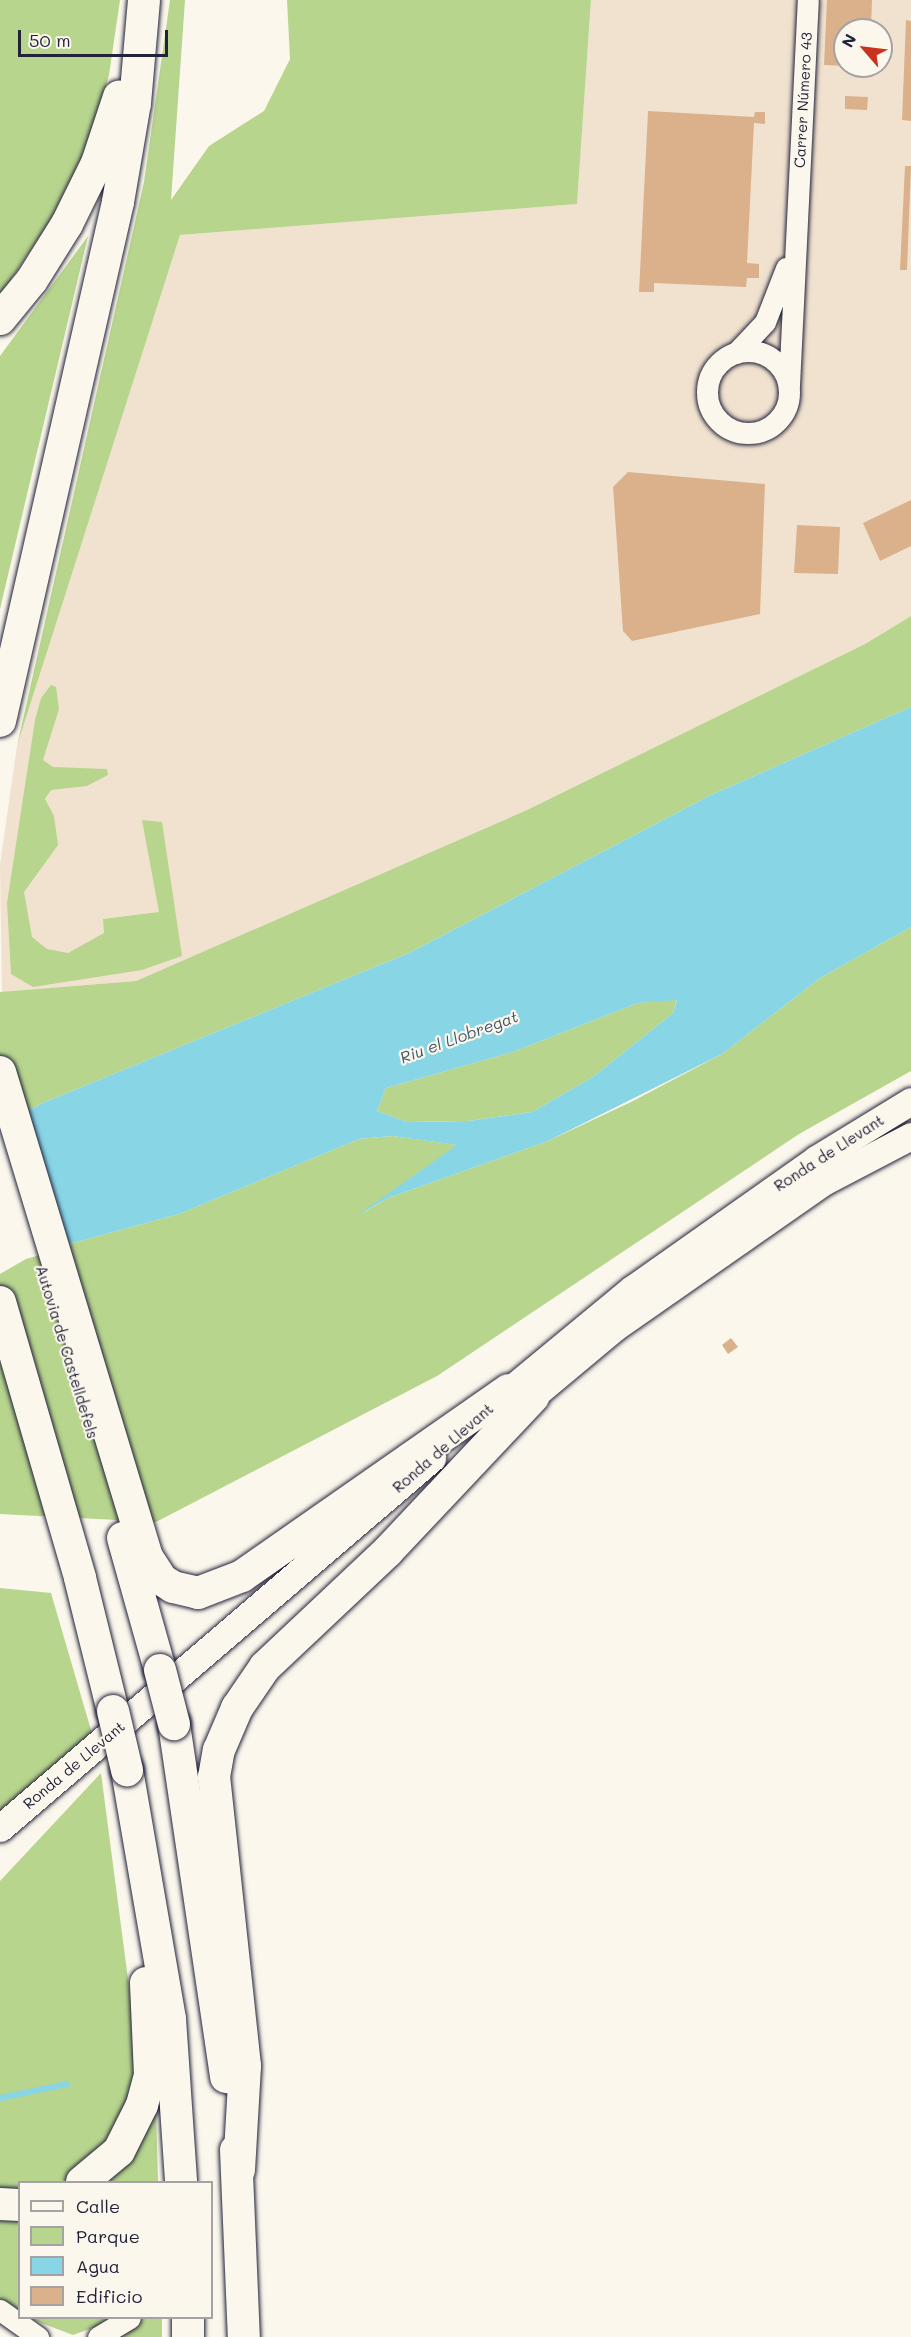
<!DOCTYPE html>
<html>
<head>
<meta charset="utf-8">
<style>
	body { margin:0 }
	#map { position:relative; width:911px; height:2337px; overflow:hidden; background:#fbf7ec; font-family:Mali,sans-serif }
	div>[style] { position:absolute }
	[style*='--x'] { left:calc(var(--x)*1px); top:calc(var(--y)*1px); width:calc(var(--w)*1px); rotate:calc(var(--a)*1deg) }
	.built>* { inset:0; background:#f1e2cf }
	.green>* { inset:0; background:#b7d58d }
	.water>* { inset:0; background:#88d5e6 }
	.pier>* { inset:0; background:#fbf7ec }
	.stream>* { height:6px; margin:-3px; padding:0 3px; transform-origin:3px; border-radius:3px; background:#88d5e6 }
	.building>* { inset:0; background:#dab18b }
	.roads { filter:drop-shadow(0 0 2px #22223b) drop-shadow(0 0 2px #22223b) }
	.minor>* { height:21px; margin:-10.5px; padding:0 10.5px; transform-origin:10.5px; border-radius:10.5px; background:#fbf7ec }
	.minor>.ring { margin:-10.5px; padding:0; box-sizing:content-box; background:none; border:21px solid #fbf7ec; border-radius:50% }
	.major>* { height:27px; margin:-13.5px; padding:0 13.5px; transform-origin:13.5px; border-radius:13.5px; background:#fbf7ec }
	.highway>* { height:32px; margin:-16px; padding:0 16px; transform-origin:16px; border-radius:16px; background:#fbf7ec }
	.bridges { filter:drop-shadow(0 0 2px #22223b) drop-shadow(0 0 2px #22223b) }
	.highway-bridge>* { height:32px; margin:-16px; padding:0 16px; transform-origin:16px; border-radius:16px; background:#fbf7ec }
	span { translate:-50% -50%; white-space:nowrap; text-align:center; line-height:1.15; -webkit-text-stroke:4.5px #fbf7ec; paint-order:stroke }
	.street-label { font-size:15px; color:#22223b }
	.water-label { font-size:16px; color:#41586e; font-style:italic }
	.legend { position:absolute; left:18px; top:2181px; width:195px; height:138px; box-sizing:border-box; background:#fbf7ec; border:2px solid #a4a2a5; margin:0; padding:8px 10px; list-style:none; font-size:18px; color:#22223b }
	.legend li { display:flex; align-items:center; gap:12px; height:30px }
	.legend b { width:30px; border:2px solid #a4a2a5 }
	.north { position:absolute; left:833px; top:18px; width:60px; height:60px; box-sizing:border-box; background:#fbf7ec; border:2px solid #a4a2a5; border-radius:50%; rotate:298deg; font-size:16px; font-weight:700; line-height:24px; text-align:center; color:#22223b }
	.north::after { content:''; display:block; margin:auto; width:21px; height:27px; background:#c8321e; clip-path:polygon(50% 0,100% 100%,50% 72%,0 100%) }
	.scale { position:absolute; left:18px; top:30px; width:150px; height:27px; box-sizing:border-box; border:3px solid #22223b; border-top:0; padding-left:8px; font-size:18px; line-height:21px; white-space:nowrap; color:#22223b; -webkit-text-stroke:4px #fbf7ec; paint-order:stroke }
</style>
</head>
<body>
<div id="map">
	<div class="built">
		<i style="clip-path:polygon(evenodd,591px 0,911px 0,911px 616px,865px 644px,527px 810px,136px 981px,2px 992px,0 865px,17px 746px,180px 235px,577px 204px,591px 0,845px 30px,881px 30px,881px 66px,845px 66px,845px 30px)"></i>
	</div>
	<div class="green">
		<i style="clip-path:polygon(0 0,120px 0,109px 75px,87px 148px,51px 220px,0 296px)"></i>
		<i style="clip-path:polygon(170px 0,185px 0,171px 200px,209px 146px,264px 111px,290px 59px,287px 0,591px 0,577px 204px,180px 235px,17px 746px,144px 182px)"></i>
		<i style="clip-path:polygon(88px 236px,0 609px,0 356px)"></i>
		<i style="clip-path:polygon(911px 616px,911px 707px,711px 795px,409px 953px,45px 1102px,0 1125px,0 992px,136px 981px,527px 810px,865px 644px)"></i>
		<i style="clip-path:polygon(51px 685px,56px 687px,59px 709px,43px 760px,53px 767px,107px 769px,108px 775px,87px 786px,51px 790px,45px 799px,54px 816px,58px 845px,24px 892px,32px 937px,47px 949px,68px 953px,104px 933px,103px 919px,159px 912px,142px 820px,162px 822px,182px 956px,142px 970px,33px 987px,11px 974px,7px 903px,35px 720px,41px 698px)"></i>
		<i style="clip-path:polygon(911px 927px,911px 1071px,799px 1134px,437px 1376px,156px 1522px,0 1514px,0 1271px,25px 1256px,179px 1214px,359px 1139px,392px 1136px,458px 1145px,361px 1214px,388px 1198px,548px 1141px,631px 1102px,722px 1054px,820px 978px)"></i>
		<i style="clip-path:polygon(677px 999px,673px 1013px,593px 1077px,532px 1112px,468px 1121px,407px 1122px,377px 1111px,386px 1088px,513px 1052px,638px 1003px)"></i>
		<i style="clip-path:polygon(0 1588px,51px 1593px,93px 1737px,0 1818px)"></i>
		<i style="clip-path:polygon(101px 1773px,140px 2071px,120px 2133px,67px 2182px,20px 2182px,19px 2190px,0 2192px,0 1881px)"></i>
		<i style="clip-path:polygon(155px 2071px,158px 2182px,100px 2182px)"></i>
		<i style="clip-path:polygon(0 2212px,19px 2212px,19px 2312px,0 2301px)"></i>
		<i style="clip-path:polygon(28px 2318px,120px 2318px,73px 2335px)"></i>
		<i style="clip-path:polygon(143px 2318px,162px 2318px,162px 2337px,120px 2337px)"></i>
	</div>
	<div class="water">
		<i style="clip-path:polygon(evenodd,911px 707px,911px 927px,820px 978px,722px 1054px,548px 1141px,388px 1198px,355px 1217px,457px 1145px,392px 1136px,359px 1139px,179px 1214px,25px 1256px,0 1125px,45px 1102px,409px 953px,711px 795px,911px 707px,677px 1000px,673px 1013px,593px 1077px,532px 1112px,468px 1121px,407px 1122px,377px 1111px,386px 1088px,513px 1052px,638px 1003px,677px 1000px)"></i>
	</div>
	<div class="pier">
		<i style="clip-path:polygon(0 1122px,65px 1248px,26px 1259px,0 1274px)"></i>
	</div>
	<div class="stream">
		<i style="--x:0;--y:2098;--w:68;--a:-11.8"></i>
	</div>
	<div class="building">
		<i style="clip-path:polygon(827px 0,872px 0,871px 30px,845px 30px,845px 66px,824px 65px)"></i>
		<i style="clip-path:polygon(906px 20px,911px 21px,911px 121px,902px 120px)"></i>
		<i style="clip-path:polygon(845px 96px,868px 97px,867px 110px,845px 109px)"></i>
		<i style="clip-path:polygon(648px 111px,754px 117px,755px 112px,765px 112px,765px 124px,754px 123px,747px 263px,759px 264px,759px 278px,747px 278px,746px 287px,654px 283px,654px 292px,639px 292px)"></i>
		<i style="clip-path:polygon(905px 166px,911px 166px,907px 270px,900px 270px)"></i>
		<i style="clip-path:polygon(628px 472px,765px 484px,760px 614px,632px 641px,623px 631px,613px 487px)"></i>
		<i style="clip-path:polygon(911px 500px,911px 546px,880px 561px,863px 523px)"></i>
		<i style="clip-path:polygon(797px 525px,840px 527px,838px 574px,794px 573px)"></i>
		<i style="clip-path:polygon(731px 1338px,738px 1347px,728px 1354px,722px 1345px)"></i>
	</div>
	<div class="roads">
		<div class="minor">
			<i class="ring" style="left:707px;top:351px;width:61px;height:61px"></i>
			<i style="--x:736;--y:353;--w:42;--a:-46.9"></i>
			<i style="--x:765;--y:322;--w:58;--a:-68.7"></i>
			<i style="--x:789;--y:385;--w:385;--a:-87.2"></i>
			<i style="--x:0;--y:2310;--w:47;--a:35.4"></i>
			<i style="--x:98;--y:2337;--w:37;--a:-31"></i>
		</div>
		<div class="major">
			<i style="--x:494;--y:1403;--w:179;--a:-39.6"></i>
			<i style="--x:632;--y:1289;--w:225;--a:-35.2"></i>
			<i style="--x:816;--y:1159;--w:111;--a:-31.4"></i>
			<i style="--x:516;--y:1410;--w:128;--a:-39.9"></i>
			<i style="--x:614;--y:1328;--w:257;--a:-34.9"></i>
			<i style="--x:825;--y:1181;--w:97;--a:-27.6"></i>
			<i style="--x:0;--y:1828;--w:569;--a:-40.58"></i>
		</div>
		<div class="highway">
			<i style="--x:0;--y:319;--w:50;--a:-50.6"></i>
			<i style="--x:32;--y:280;--w:66;--a:-58"></i>
			<i style="--x:67;--y:224;--w:68;--a:-63.8"></i>
			<i style="--x:97;--y:163;--w:70;--a:-71.6"></i>
			<i style="--x:0;--y:721;--w:532;--a:-77.19"></i>
			<i style="--x:118;--y:202;--w:100;--a:-80.3"></i>
			<i style="--x:135;--y:103;--w:103;--a:-85"></i>
			<i style="--x:0;--y:1072;--w:507;--a:73.14"></i>
			<i style="--x:147;--y:1557;--w:27;--a:57"></i>
			<i style="--x:162;--y:1580;--w:13;--a:32"></i>
			<i style="--x:173;--y:1587;--w:26;--a:13"></i>
			<i style="--x:198;--y:1593;--w:47;--a:-21.1"></i>
			<i style="--x:242;--y:1576;--w:325;--a:-34.9"></i>
			<i style="--x:0;--y:1302;--w:287;--a:73.8"></i>
			<i style="--x:80;--y:1578;--w:137;--a:76.1"></i>
			<i style="--x:123;--y:1538;--w:137;--a:74.3"></i>
			<i style="--x:174;--y:1724;--w:357;--a:81.6"></i>
			<i style="--x:127;--y:1770;--w:253;--a:80.2"></i>
			<i style="--x:170;--y:2019;--w:163;--a:86.1"></i>
			<i style="--x:236;--y:2150;--w:187;--a:87.6"></i>
			<i style="--x:239;--y:2170;--w:104;--a:-86.7"></i>
			<i style="--x:245;--y:2066;--w:291;--a:-96.1"></i>
			<i style="--x:214;--y:1777;--w:27;--a:-80"></i>
			<i style="--x:219;--y:1750;--w:46;--a:-66.8"></i>
			<i style="--x:237;--y:1708;--w:50;--a:-55.7"></i>
			<i style="--x:265;--y:1667;--w:169;--a:-43.3"></i>
			<i style="--x:388;--y:1551;--w:212;--a:-46.7"></i>
			<i style="--x:82;--y:2182;--w:48;--a:-40"></i>
			<i style="--x:119;--y:2151;--w:51;--a:-63.4"></i>
			<i style="--x:142;--y:2105;--w:31;--a:-75"></i>
			<i style="--x:150;--y:2075;--w:92;--a:-92.5"></i>
			<i style="--x:0;--y:2204;--w:20;--a:3"></i>
			<i style="--x:188;--y:2337;--w:19;--a:-90"></i>
		</div>
	</div>
	<div class="bridges">
		<div class="highway-bridge">
			<i style="--x:160;--y:1670;--w:56;--a:75.5"></i>
			<i style="--x:113;--y:1711;--w:61;--a:76.7"></i>
		</div>
	</div>
	<div class="street-label">
		<span style="left:803px;top:100px;rotate:-87deg">Carrer Número 43</span>
		<span style="left:829px;top:1153px;rotate:-33deg">Ronda de Llevant</span>
		<span style="left:67px;top:1352px;rotate:73deg">Autovia de Castelldefels</span>
		<span style="left:443px;top:1448px;rotate:-41deg">Ronda de Llevant</span>
		<span style="left:74px;top:1765px;rotate:-40deg">Ronda de Llevant</span>
	</div>
	<div class="water-label">
		<span style="left:459px;top:1037px;rotate:-20deg">Riu el Llobregat</span>
	</div>
	<ul class="legend">
	<li><b style="height:8px;background:#fbf7ec"></b>Calle</li>
	<li><b style="height:16px;background:#b7d58d"></b>Parque</li>
	<li><b style="height:16px;background:#88d5e6"></b>Agua</li>
	<li><b style="height:16px;background:#dab18b"></b>Edificio</li>
	</ul>
	<div class="north">N</div>
	<div class="scale">50 m</div>
</div>
</body>
</html>
